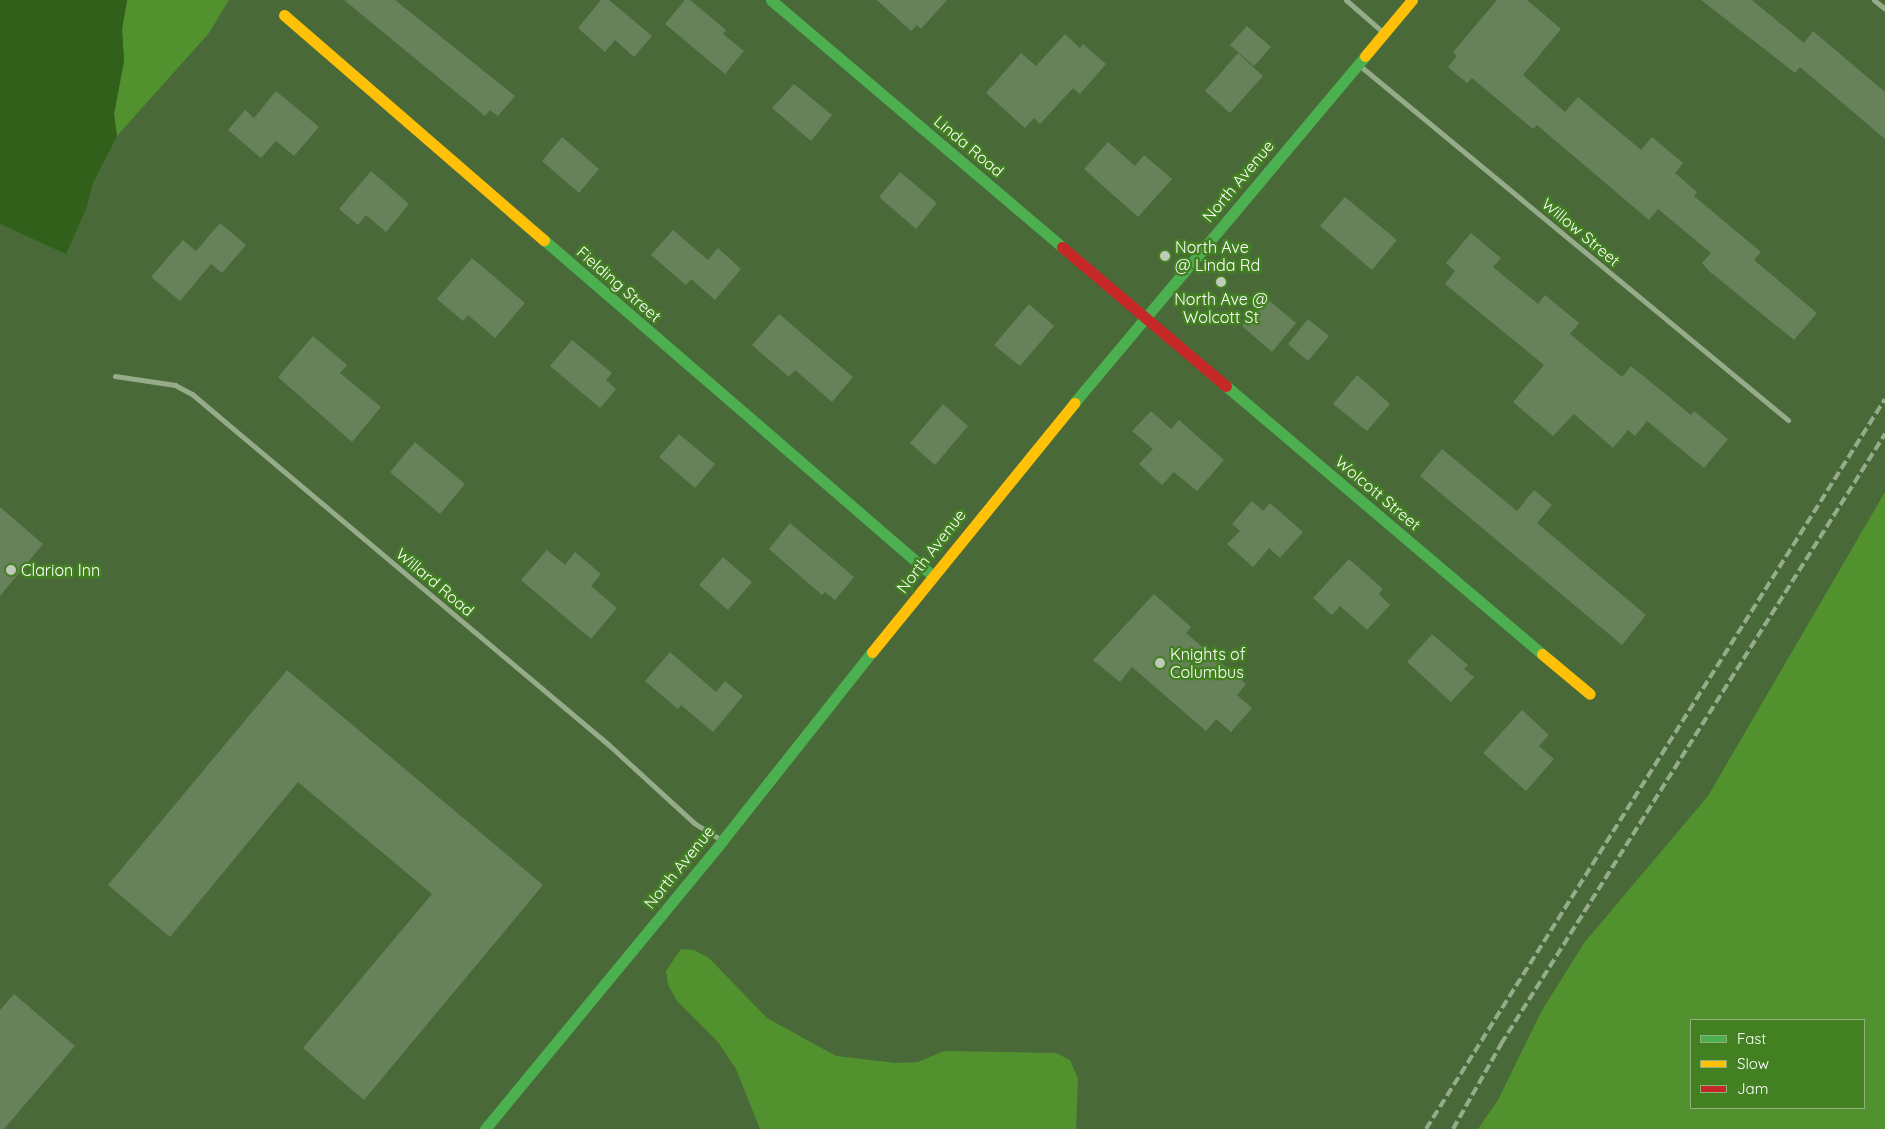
<!DOCTYPE html>
<html>
<head>
<meta charset="utf-8">
<style>
	body { margin:0 }
	#map { position:relative; width:1885px; height:1129px; overflow:hidden; background:#496a38; font-family:Quicksand,sans-serif }
	div>[style] { position:absolute }
	[style*='--x'] { left:calc(var(--x)*1px); top:calc(var(--y)*1px); width:calc(var(--w)*1px); rotate:calc(var(--a)*1deg) }
	.green>* { inset:0; background:#51912e }
	.water>* { inset:0; background:#31601b }
	.building>* { inset:0; background:#67815a }
	.street>* { height:5px; margin:-2.5px; padding:0 2.5px; transform-origin:2.5px; border-radius:2.5px; background:#95ab89 }
	.fast>* { height:11px; margin:-5.5px; padding:0 5.5px; transform-origin:5.5px; border-radius:5.5px; background:#4caf50 }
	.slow>* { height:11px; margin:-5.5px; padding:0 5.5px; transform-origin:5.5px; border-radius:5.5px; background:#ffc107 }
	.jam>* { height:11px; margin:-5.5px; padding:0 5.5px; transform-origin:5.5px; border-radius:5.5px; background:#c62828 }
	.rail>* { height:4px; margin-top:-2px; transform-origin:0; background:repeating-linear-gradient(90deg,#96ab8b 0 9px,transparent 0 13px) }
	.dots>* { width:14px; height:14px; translate:-50% -50%; box-sizing:border-box; border:2px solid #428022; border-radius:50% }
	span { translate:-50% -50%; white-space:nowrap; text-align:center; line-height:1.15; -webkit-text-stroke:5px #428022; paint-order:stroke }
	.street-label { font-size:16px; color:#fff }
	.poi-label { font-size:16px; color:#fff }
	.left { translate:0 -50%; text-align:left }
	.legend { position:absolute; left:1690px; top:1019px; width:175px; height:90px; box-sizing:border-box; background:#428022; border:1px solid #8eb37a; margin:0; padding:6px 9px; list-style:none; font-size:15px; color:#fff }
	.legend li { display:flex; align-items:center; gap:10px; height:25px }
	.legend b { width:25px; border:1px solid #8eb37a }
</style>
</head>
<body>
<div id="map">
	<div class="green">
		<i style="clip-path:polygon(127px 0,229px 0,209px 33px,117px 136px,114px 114px,124px 61px,122px 29px)"></i>
		<i style="clip-path:polygon(evenodd,1885px 492px,1885px 1129px,1478px 1129px,1498px 1100px,1541px 1012px,1584px 943px,1708px 796px,1885px 492px,1691px 1020px,1864px 1020px,1864px 1108px,1691px 1108px,1691px 1020px)"></i>
		<i style="clip-path:polygon(681px 949px,694px 950px,709px 958px,767px 1018px,836px 1056px,896px 1063px,918px 1062px,944px 1051px,1056px 1053px,1070px 1060px,1078px 1079px,1076px 1129px,760px 1129px,736px 1069px,718px 1042px,677px 1001px,668px 985px,666px 971px)"></i>
	</div>
	<div class="water">
		<i style="clip-path:polygon(0 0,127px 0,122px 29px,124px 61px,114px 114px,117px 136px,93px 183px,86px 209px,66px 254px,0 224px)"></i>
	</div>
	<div class="building">
		<i style="clip-path:polygon(344px 0,395px 0,515px 96px,498px 116px,490px 110px,485px 116px)"></i>
		<i style="clip-path:polygon(601px 0,609px 0,652px 36px,634px 57px,615px 40px,605px 52px,578px 28px)"></i>
		<i style="clip-path:polygon(685px 0,690px 0,726px 30px,723px 34px,744px 51px,725px 74px,665px 24px)"></i>
		<i style="clip-path:polygon(877px 0,947px 0,921px 29px,917px 25px,911px 31px)"></i>
		<i style="clip-path:polygon(1497px 0,1527px 0,1561px 29px,1523px 75px,1565px 112px,1578px 97px,1641px 150px,1652px 137px,1683px 163px,1675px 173px,1697px 192px,1694px 196px,1761px 252px,1754px 260px,1817px 313px,1794px 340px,1709px 271px,1702px 263px,1711px 253px,1658px 209px,1649px 220px,1537px 125px,1533px 129px,1472px 78px,1467px 83px,1448px 67px,1457px 56px,1453px 52px)"></i>
		<i style="clip-path:polygon(1701px 0,1752px 0,1804px 43px,1813px 31px,1885px 92px,1885px 139px,1800px 67px,1795px 73px)"></i>
		<i style="clip-path:polygon(1247px 26px,1271px 47px,1254px 66px,1230px 45px)"></i>
		<i style="clip-path:polygon(1065px 34px,1080px 48px,1083px 44px,1106px 64px,1080px 94px,1073px 88px,1040px 124px,1034px 118px,1025px 128px,986px 93px,1021px 53px,1036px 66px)"></i>
		<i style="clip-path:polygon(1238px 53px,1263px 76px,1230px 113px,1205px 91px)"></i>
		<i style="clip-path:polygon(794px 84px,832px 115px,811px 141px,772px 108px)"></i>
		<i style="clip-path:polygon(276px 91px,319px 127px,294px 156px,276px 141px,261px 158px,228px 130px,245px 110px,254px 118px)"></i>
		<i style="clip-path:polygon(562px 137px,599px 169px,579px 193px,542px 161px)"></i>
		<i style="clip-path:polygon(1108px 142px,1135px 166px,1144px 155px,1172px 179px,1138px 217px,1084px 169px)"></i>
		<i style="clip-path:polygon(371px 171px,409px 204px,386px 232px,366px 215px,358px 225px,339px 209px)"></i>
		<i style="clip-path:polygon(900px 172px,937px 203px,916px 229px,879px 197px)"></i>
		<i style="clip-path:polygon(1345px 197px,1397px 240px,1372px 270px,1320px 226px)"></i>
		<i style="clip-path:polygon(220px 223px,246px 245px,222px 273px,211px 264px,180px 301px,151px 277px,183px 240px,196px 251px)"></i>
		<i style="clip-path:polygon(673px 230px,708px 260px,718px 248px,741px 269px,715px 300px,691px 279px,686px 285px,651px 255px)"></i>
		<i style="clip-path:polygon(1471px 233px,1501px 258px,1493px 267px,1538px 304px,1545px 295px,1579px 323px,1570px 334px,1622px 377px,1631px 366px,1691px 415px,1694px 411px,1728px 439px,1704px 468px,1647px 421px,1635px 436px,1628px 430px,1613px 448px,1574px 414px,1553px 436px,1513px 402px,1544px 365px,1445px 284px,1455px 271px,1446px 263px)"></i>
		<i style="clip-path:polygon(472px 258px,525px 303px,495px 338px,468px 315px,463px 321px,437px 299px)"></i>
		<i style="clip-path:polygon(1266px 298px,1296px 323px,1272px 352px,1242px 326px)"></i>
		<i style="clip-path:polygon(1029px 304px,1054px 326px,1020px 366px,994px 345px)"></i>
		<i style="clip-path:polygon(779px 314px,853px 377px,832px 402px,795px 370px,789px 377px,752px 345px)"></i>
		<i style="clip-path:polygon(1308px 319px,1329px 336px,1308px 361px,1288px 344px)"></i>
		<i style="clip-path:polygon(313px 336px,347px 365px,340px 373px,381px 407px,352px 442px,278px 377px)"></i>
		<i style="clip-path:polygon(572px 340px,612px 373px,606px 380px,616px 389px,600px 408px,550px 366px)"></i>
		<i style="clip-path:polygon(1357px 375px,1390px 404px,1367px 431px,1333px 404px)"></i>
		<i style="clip-path:polygon(943px 404px,968px 426px,935px 465px,910px 443px)"></i>
		<i style="clip-path:polygon(1151px 411px,1171px 429px,1179px 420px,1224px 460px,1197px 491px,1174px 472px,1162px 485px,1139px 464px,1153px 449px,1132px 431px)"></i>
		<i style="clip-path:polygon(679px 434px,715px 464px,695px 488px,659px 457px)"></i>
		<i style="clip-path:polygon(415px 442px,465px 484px,440px 514px,390px 472px)"></i>
		<i style="clip-path:polygon(1442px 449px,1517px 511px,1534px 490px,1552px 505px,1537px 523px,1646px 615px,1622px 645px,1420px 476px)"></i>
		<i style="clip-path:polygon(1252px 501px,1263px 511px,1270px 503px,1303px 532px,1280px 558px,1269px 548px,1253px 567px,1227px 544px,1240px 531px,1232px 524px)"></i>
		<i style="clip-path:polygon(0 507px,43px 544px,0 596px)"></i>
		<i style="clip-path:polygon(790px 523px,854px 577px,835px 600px,825px 592px,822px 595px,769px 549px)"></i>
		<i style="clip-path:polygon(547px 550px,565px 565px,575px 552px,601px 574px,591px 586px,617px 608px,591px 639px,521px 580px)"></i>
		<i style="clip-path:polygon(723px 557px,752px 582px,728px 610px,699px 585px)"></i>
		<i style="clip-path:polygon(1349px 559px,1383px 589px,1379px 594px,1390px 605px,1367px 630px,1340px 606px,1332px 615px,1313px 598px)"></i>
		<i style="clip-path:polygon(1154px 594px,1191px 627px,1186px 633px,1246px 684px,1237px 695px,1252px 708px,1231px 732px,1216px 719px,1206px 731px,1132px 667px,1120px 682px,1093px 660px)"></i>
		<i style="clip-path:polygon(1432px 634px,1468px 665px,1464px 669px,1474px 677px,1451px 702px,1407px 662px)"></i>
		<i style="clip-path:polygon(670px 652px,716px 692px,725px 681px,743px 696px,713px 732px,681px 705px,678px 709px,645px 681px)"></i>
		<i style="clip-path:polygon(287px 670px,543px 885px,364px 1100px,303px 1048px,432px 894px,298px 782px,170px 937px,108px 885px)"></i>
		<i style="clip-path:polygon(1522px 710px,1549px 735px,1539px 746px,1554px 759px,1526px 791px,1483px 753px)"></i>
		<i style="clip-path:polygon(14px 994px,75px 1046px,4px 1129px,0 1129px,0 1010px)"></i>
	</div>
	<div class="street">
		<i style="--x:1346;--y:0;--w:50;--a:41"></i>
		<i style="--x:1874;--y:0;--w:14;--a:39"></i>
		<i style="--x:1359;--y:65;--w:557;--a:39.61"></i>
		<i style="--x:115;--y:376;--w:61;--a:8.5"></i>
		<i style="--x:175;--y:385;--w:19;--a:28"></i>
		<i style="--x:192;--y:394;--w:545;--a:40.09"></i>
		<i style="--x:609;--y:745;--w:115;--a:42.5"></i>
		<i style="--x:694;--y:823;--w:31;--a:32"></i>
	</div>
	<div class="fast">
		<i style="--x:771;--y:0;--w:382;--a:40.3"></i>
		<i style="--x:544;--y:240;--w:514;--a:40.82"></i>
		<i style="--x:1226;--y:386;--w:414;--a:40.3"></i>
		<i style="--x:1074;--y:403;--w:453;--a:-50"></i>
		<i style="--x:485;--y:1129;--w:373;--a:-50.5"></i>
		<i style="--x:722;--y:841;--w:241;--a:-51.6"></i>
	</div>
	<div class="slow">
		<i style="--x:284;--y:15;--w:344;--a:40.9"></i>
		<i style="--x:1365;--y:56;--w:73;--a:-50"></i>
		<i style="--x:872;--y:652;--w:321;--a:-50.9"></i>
		<i style="--x:1542;--y:654;--w:62;--a:39.8"></i>
	</div>
	<div class="jam">
		<i style="--x:1062;--y:247;--w:215;--a:40.3"></i>
	</div>
	<div class="rail">
		<i style="--x:1426;--y:1129;--w:862;--a:-57.84"></i>
		<i style="--x:1453;--y:1129;--w:98;--a:-60.5"></i>
		<i style="--x:1501;--y:1044;--w:721;--a:-57.81"></i>
	</div>
	<div class="dots">
		<i style="left:1165px;top:256px;background:#bfcbb9"></i>
		<i style="left:1221px;top:282px;background:#bfcbb9"></i>
		<i style="left:11px;top:570px;background:#bfcbb9"></i>
		<i style="left:1160px;top:663px;background:#bfcbb9"></i>
	</div>
	<div class="street-label">
		<span style="left:969px;top:146px;rotate:40deg">Linda Road</span>
		<span style="left:1238px;top:181px;rotate:-50deg">North Avenue</span>
		<span style="left:1581px;top:232px;rotate:40deg">Willow Street</span>
		<span style="left:619px;top:284px;rotate:41deg">Fielding Street</span>
		<span style="left:1378px;top:493px;rotate:40deg">Wolcott Street</span>
		<span style="left:931px;top:551px;rotate:-52deg">North Avenue</span>
		<span style="left:435px;top:582px;rotate:40deg">Willard Road</span>
		<span style="left:679px;top:867px;rotate:-51deg">North Avenue</span>
	</div>
	<div class="poi-label">
		<span class="left" style="left:1175px;top:256px">North Ave<br>@ Linda Rd</span>
		<span style="left:1221px;top:308px">North Ave @<br>Wolcott St</span>
		<span class="left" style="left:21px;top:570px">Clarion Inn</span>
		<span class="left" style="left:1170px;top:663px">Knights of<br>Columbus</span>
	</div>
	<ul class="legend">
	<li><b style="height:6px;background:#4caf50"></b>Fast</li>
	<li><b style="height:6px;background:#ffc107"></b>Slow</li>
	<li><b style="height:6px;background:#c62828"></b>Jam</li>
	</ul>
</div>
</body>
</html>
